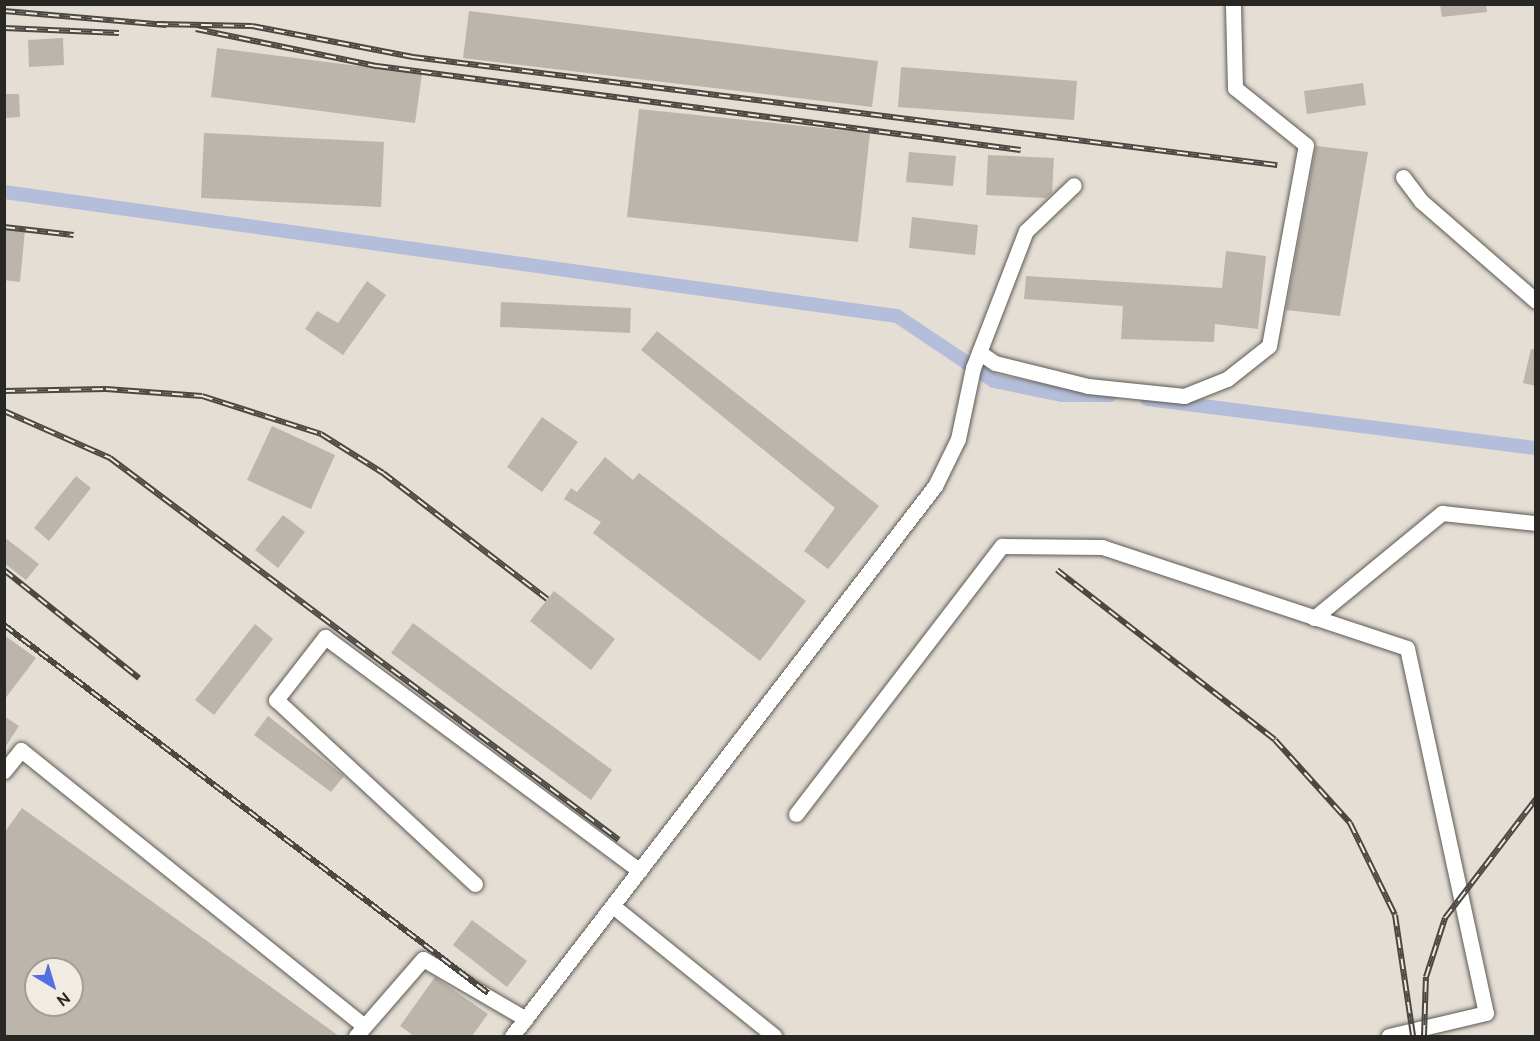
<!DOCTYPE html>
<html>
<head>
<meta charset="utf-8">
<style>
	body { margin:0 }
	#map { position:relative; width:1540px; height:1041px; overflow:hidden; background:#e4ded5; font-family:Ubuntu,sans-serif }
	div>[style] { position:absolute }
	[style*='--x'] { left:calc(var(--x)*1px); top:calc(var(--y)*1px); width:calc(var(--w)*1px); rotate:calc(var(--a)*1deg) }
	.canal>* { height:14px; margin:-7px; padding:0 7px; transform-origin:7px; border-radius:7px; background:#b4beda }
	.building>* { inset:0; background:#bbb5ac }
	.roads { filter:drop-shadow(0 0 2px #5e5951) drop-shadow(0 0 2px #5e5951) }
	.minor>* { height:15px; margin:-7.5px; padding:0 7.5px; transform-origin:7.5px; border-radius:7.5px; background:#fff }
	.rail>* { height:6px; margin-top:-3px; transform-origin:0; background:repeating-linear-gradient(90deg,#f2ebe2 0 11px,#4b4843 0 22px); box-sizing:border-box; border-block:2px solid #4b4843 }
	span { translate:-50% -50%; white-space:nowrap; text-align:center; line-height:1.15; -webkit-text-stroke:4.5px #f2ebe2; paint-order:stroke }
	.frame { position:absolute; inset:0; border:6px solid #292723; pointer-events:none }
	.north { position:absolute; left:24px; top:957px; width:60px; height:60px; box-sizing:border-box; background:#f2ebe2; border:2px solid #a29d96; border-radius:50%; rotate:142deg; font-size:16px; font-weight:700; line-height:24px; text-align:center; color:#292723 }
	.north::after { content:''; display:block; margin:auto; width:21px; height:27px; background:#526fe4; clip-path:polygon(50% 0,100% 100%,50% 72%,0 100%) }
</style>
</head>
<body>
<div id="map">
	<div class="canal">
		<i style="--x:4;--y:192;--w:902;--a:7.91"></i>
		<i style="--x:897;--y:316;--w:117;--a:33.8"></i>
		<i style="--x:994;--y:381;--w:69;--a:11.6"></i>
		<i style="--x:1062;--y:395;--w:48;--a:0"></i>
		<i style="--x:1147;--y:399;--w:392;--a:7.2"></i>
	</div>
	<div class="building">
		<i style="clip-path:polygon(1440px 4px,1486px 4px,1487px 12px,1442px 17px)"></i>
		<i style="clip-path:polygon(469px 11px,878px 61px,872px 107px,463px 58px)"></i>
		<i style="clip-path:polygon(63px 38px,64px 65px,29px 67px,28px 40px)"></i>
		<i style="clip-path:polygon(217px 48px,422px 74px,415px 123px,211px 97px)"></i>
		<i style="clip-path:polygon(901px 67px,1077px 81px,1074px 120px,898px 107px)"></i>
		<i style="clip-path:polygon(1363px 83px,1366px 105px,1307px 114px,1304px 91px)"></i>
		<i style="clip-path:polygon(4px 94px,19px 94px,20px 117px,4px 118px)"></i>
		<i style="clip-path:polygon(639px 109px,870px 133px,858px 242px,627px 217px)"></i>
		<i style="clip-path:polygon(204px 133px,384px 142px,381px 207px,201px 198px)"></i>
		<i style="clip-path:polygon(1316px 146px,1368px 152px,1340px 316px,1286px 310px)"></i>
		<i style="clip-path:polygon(909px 152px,956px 156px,953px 186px,906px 182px)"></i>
		<i style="clip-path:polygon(988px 155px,1054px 158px,1052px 193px,1046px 198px,986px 195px)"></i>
		<i style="clip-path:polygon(912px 217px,978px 225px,975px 255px,909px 248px)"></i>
		<i style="clip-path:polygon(4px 228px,25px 230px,20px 282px,4px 280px)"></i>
		<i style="clip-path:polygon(1226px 251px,1266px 256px,1258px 329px,1215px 324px,1214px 342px,1121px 339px,1123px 306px,1024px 299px,1026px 276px,1222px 288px)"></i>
		<i style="clip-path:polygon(367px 281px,386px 295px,343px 355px,305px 329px,317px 311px,338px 323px)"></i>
		<i style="clip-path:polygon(501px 302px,631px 308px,630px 333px,500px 327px)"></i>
		<i style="clip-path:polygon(657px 331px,879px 506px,828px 569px,804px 551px,835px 508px,641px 350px)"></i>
		<i style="clip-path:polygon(1531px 349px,1536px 350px,1536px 386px,1523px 383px)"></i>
		<i style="clip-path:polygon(542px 417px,578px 442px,542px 492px,507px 467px)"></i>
		<i style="clip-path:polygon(272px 426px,335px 455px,311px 509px,247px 480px)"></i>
		<i style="clip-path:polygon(605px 457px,633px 480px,639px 473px,806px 601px,760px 661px,593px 533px,601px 522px,564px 499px,571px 488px,577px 492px)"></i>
		<i style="clip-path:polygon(76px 476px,91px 488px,49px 541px,34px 528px)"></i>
		<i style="clip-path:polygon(283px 515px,305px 532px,278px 568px,255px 550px)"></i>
		<i style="clip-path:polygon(4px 537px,39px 564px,26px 580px,4px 563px)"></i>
		<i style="clip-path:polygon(554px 591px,615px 639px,591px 670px,530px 621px)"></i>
		<i style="clip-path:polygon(413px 623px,612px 770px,591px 800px,391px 653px)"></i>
		<i style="clip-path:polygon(255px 624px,273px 639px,214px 715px,195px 700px)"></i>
		<i style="clip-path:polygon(4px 635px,36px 658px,4px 700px)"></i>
		<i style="clip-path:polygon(4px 716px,19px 726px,4px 749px)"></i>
		<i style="clip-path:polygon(268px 716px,344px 776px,331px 792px,254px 735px)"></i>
		<i style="clip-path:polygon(evenodd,22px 808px,339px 1036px,4px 1036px,4px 833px,22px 808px,36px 969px,72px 969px,72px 1005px,36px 1005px,36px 969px)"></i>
		<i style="clip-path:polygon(472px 920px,527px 961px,507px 987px,453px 945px)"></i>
		<i style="clip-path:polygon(435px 977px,488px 1014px,472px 1036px,414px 1036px,400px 1026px)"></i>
	</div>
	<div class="roads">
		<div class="minor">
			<i style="--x:1403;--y:177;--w:30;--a:53"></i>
			<i style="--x:1421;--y:201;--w:152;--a:41"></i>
			<i style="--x:979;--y:352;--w:19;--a:35"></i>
			<i style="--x:995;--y:363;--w:96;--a:13.9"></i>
			<i style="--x:1088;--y:386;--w:97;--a:5.9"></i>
			<i style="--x:1184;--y:396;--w:46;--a:-21.6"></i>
			<i style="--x:1227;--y:379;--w:53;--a:-38.2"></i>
			<i style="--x:1269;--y:346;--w:204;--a:-79.6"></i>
			<i style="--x:1306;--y:145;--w:91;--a:-141.2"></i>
			<i style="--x:1235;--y:88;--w:84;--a:-91.4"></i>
			<i style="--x:1314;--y:618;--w:166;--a:-39.4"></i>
			<i style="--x:1442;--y:513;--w:95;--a:6.1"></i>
			<i style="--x:4;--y:771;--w:27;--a:-51"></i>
			<i style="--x:21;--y:750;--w:439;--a:38.8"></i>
			<i style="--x:796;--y:814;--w:338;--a:-52.5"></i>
			<i style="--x:1002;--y:546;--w:100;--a:0.6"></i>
			<i style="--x:1102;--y:547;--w:321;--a:18.3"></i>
			<i style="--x:1407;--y:648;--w:373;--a:77.8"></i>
			<i style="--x:1486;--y:1013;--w:100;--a:166.7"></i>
			<i style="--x:475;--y:884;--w:271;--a:-137.2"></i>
			<i style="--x:276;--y:700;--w:80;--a:-52.1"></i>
			<i style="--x:325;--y:637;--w:392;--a:36.6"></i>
			<i style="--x:613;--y:906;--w:207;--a:38.9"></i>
			<i style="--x:356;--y:1036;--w:102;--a:-49"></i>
			<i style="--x:423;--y:959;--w:119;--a:30.2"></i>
			<i style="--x:512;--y:1036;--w:694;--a:-52.44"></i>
			<i style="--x:935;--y:486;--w:52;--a:-63.9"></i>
			<i style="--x:958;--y:439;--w:73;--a:-78.1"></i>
			<i style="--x:973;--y:368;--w:147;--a:-68.9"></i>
			<i style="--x:1026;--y:231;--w:66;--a:-43.8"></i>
		</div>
	</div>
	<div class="rail">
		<i style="--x:4;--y:11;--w:163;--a:4.9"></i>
		<i style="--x:157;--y:24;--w:95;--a:1.2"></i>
		<i style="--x:252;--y:26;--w:164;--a:10.9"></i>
		<i style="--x:413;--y:57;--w:871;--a:7.13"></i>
		<i style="--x:4;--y:28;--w:115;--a:2.5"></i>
		<i style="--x:196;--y:29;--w:185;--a:11.6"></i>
		<i style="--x:377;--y:66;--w:649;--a:7.43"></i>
		<i style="--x:4;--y:227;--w:70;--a:6.5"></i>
		<i style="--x:4;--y:391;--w:102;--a:-1.1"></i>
		<i style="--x:106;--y:389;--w:96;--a:4.2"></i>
		<i style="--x:202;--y:396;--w:125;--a:17.7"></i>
		<i style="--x:321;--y:434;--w:73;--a:32.2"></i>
		<i style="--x:383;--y:473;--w:207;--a:37.5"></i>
		<i style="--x:4;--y:411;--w:116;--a:23.9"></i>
		<i style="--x:110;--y:458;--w:636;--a:36.89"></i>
		<i style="--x:4;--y:570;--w:173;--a:38.7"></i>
		<i style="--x:1057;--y:570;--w:276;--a:37.9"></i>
		<i style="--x:1275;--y:740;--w:112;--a:47.9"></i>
		<i style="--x:1350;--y:823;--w:102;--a:63.9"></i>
		<i style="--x:1395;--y:915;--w:122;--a:81.5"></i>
		<i style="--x:4;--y:625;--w:608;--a:37.25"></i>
		<i style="--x:1424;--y:1036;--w:59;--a:-88.1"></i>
		<i style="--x:1426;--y:977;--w:62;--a:-72.1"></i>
		<i style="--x:1445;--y:918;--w:150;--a:-52.6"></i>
	</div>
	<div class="frame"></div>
	<div class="north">N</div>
</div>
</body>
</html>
